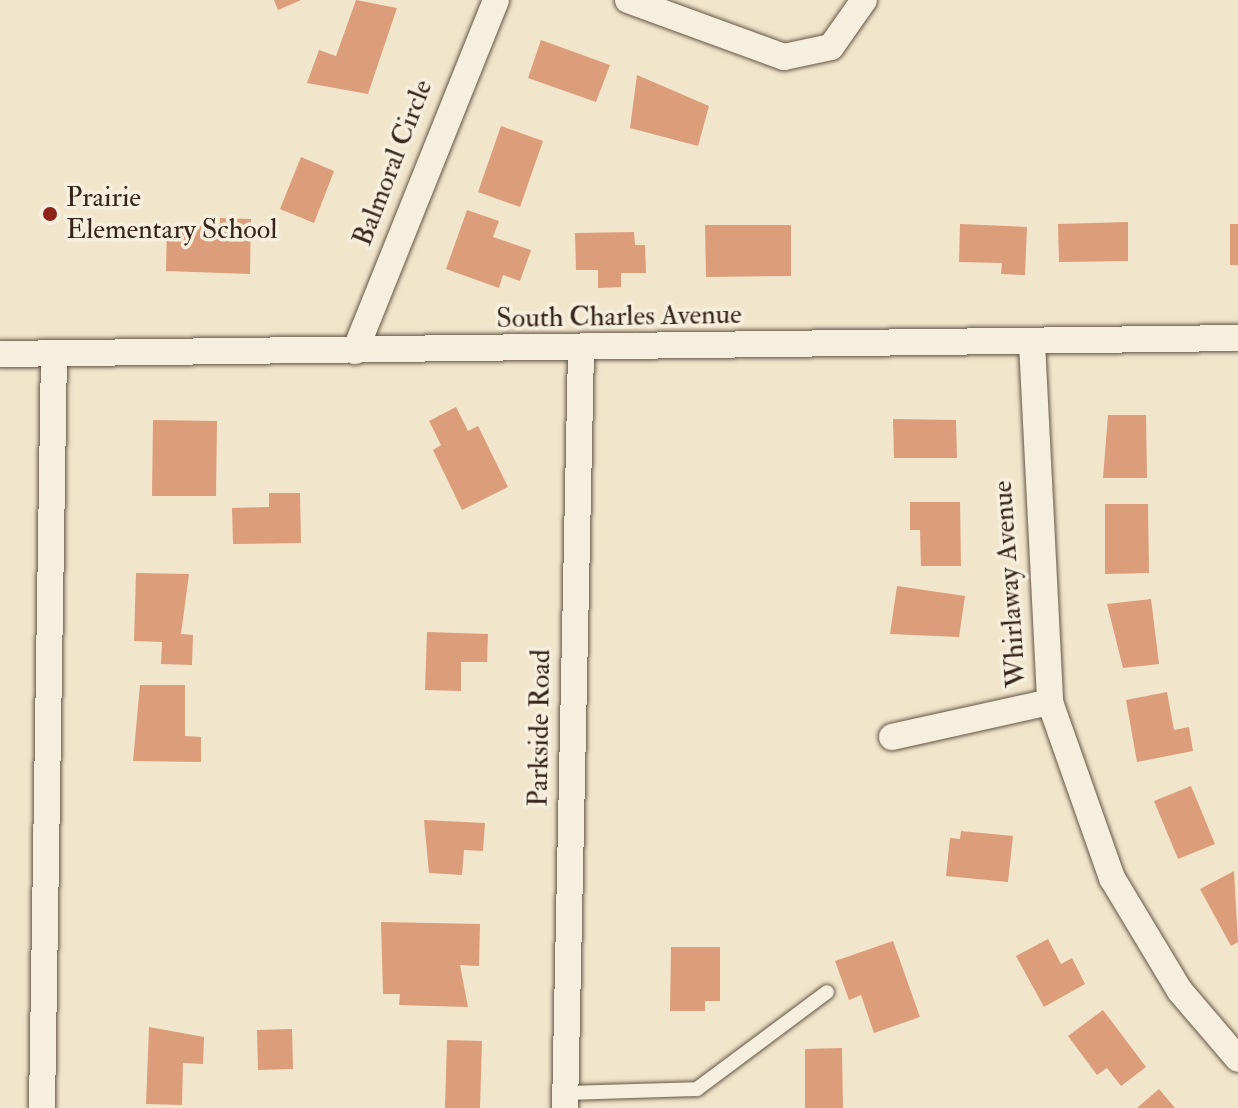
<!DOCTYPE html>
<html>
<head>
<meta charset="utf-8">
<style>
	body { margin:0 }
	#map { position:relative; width:1238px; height:1108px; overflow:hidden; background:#f1e6cc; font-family:"IM FELL Double Pica",serif }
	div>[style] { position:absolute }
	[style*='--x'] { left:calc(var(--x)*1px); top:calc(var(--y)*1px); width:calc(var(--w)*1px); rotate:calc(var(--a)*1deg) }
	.building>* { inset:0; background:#dc9d7b }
	.roads { filter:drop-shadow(0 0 2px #655546) drop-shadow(0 0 2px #655546) }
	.service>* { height:14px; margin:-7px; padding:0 7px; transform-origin:7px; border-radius:7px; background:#f6efde }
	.minor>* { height:26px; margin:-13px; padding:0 13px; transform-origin:13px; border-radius:13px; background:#f6efde }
	.dots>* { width:22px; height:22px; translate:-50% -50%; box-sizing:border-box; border:4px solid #f6efde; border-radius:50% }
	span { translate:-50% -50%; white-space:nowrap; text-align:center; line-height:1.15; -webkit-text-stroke:7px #f6efde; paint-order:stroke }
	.street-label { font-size:28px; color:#362519 }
	.poi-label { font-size:28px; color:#362519 }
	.left { translate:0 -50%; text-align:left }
</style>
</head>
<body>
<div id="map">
	<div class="building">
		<i style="clip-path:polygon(274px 0,301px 0,278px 10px)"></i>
		<i style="clip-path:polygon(356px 0,397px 8px,368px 94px,307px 83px,319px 50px,336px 56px)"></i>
		<i style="clip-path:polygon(541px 40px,610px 65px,596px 102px,528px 78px)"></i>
		<i style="clip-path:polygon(637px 75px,709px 106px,698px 146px,630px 128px)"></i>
		<i style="clip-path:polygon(501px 126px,543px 141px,520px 207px,478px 192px)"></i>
		<i style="clip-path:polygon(301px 157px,334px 171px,314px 223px,280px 209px)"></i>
		<i style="clip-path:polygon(467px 210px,499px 221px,493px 237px,531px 250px,520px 281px,503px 275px,499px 288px,446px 269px)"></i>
		<i style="clip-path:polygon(220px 218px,251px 219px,250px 274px,166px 271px,167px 225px,220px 226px)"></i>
		<i style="clip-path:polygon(1128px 222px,1128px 261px,1059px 262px,1058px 224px)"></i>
		<i style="clip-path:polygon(960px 224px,1027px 227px,1025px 275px,1001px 274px,1002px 263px,959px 262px)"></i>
		<i style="clip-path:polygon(1230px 224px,1238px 224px,1238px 265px,1230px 265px)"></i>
		<i style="clip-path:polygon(705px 225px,791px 225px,791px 276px,706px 277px)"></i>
		<i style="clip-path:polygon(634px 232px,635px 245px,645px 245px,646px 273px,621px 273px,621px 287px,598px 288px,598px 270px,576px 270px,575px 233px)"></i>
		<i style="clip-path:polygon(456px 407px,468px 431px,478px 426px,508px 487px,462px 510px,433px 450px,441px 445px,429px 421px)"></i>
		<i style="clip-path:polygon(1108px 415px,1146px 415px,1147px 478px,1103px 478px)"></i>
		<i style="clip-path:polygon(893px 419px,956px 420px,957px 458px,894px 458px)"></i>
		<i style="clip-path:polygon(153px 420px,217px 421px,216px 496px,152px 496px)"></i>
		<i style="clip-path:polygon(269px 493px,300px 493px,301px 543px,233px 544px,232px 508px,269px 507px)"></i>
		<i style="clip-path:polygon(910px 502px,960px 502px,961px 566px,921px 566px,920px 530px,910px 530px)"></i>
		<i style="clip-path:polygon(1105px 504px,1148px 504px,1149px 573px,1105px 574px)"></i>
		<i style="clip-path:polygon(136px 573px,189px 574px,181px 634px,193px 635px,192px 665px,161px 664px,162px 642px,134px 641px)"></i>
		<i style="clip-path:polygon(897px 586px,965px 596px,959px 637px,890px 634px)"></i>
		<i style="clip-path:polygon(1151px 599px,1159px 664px,1123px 668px,1107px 604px)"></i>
		<i style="clip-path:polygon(427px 632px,488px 634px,487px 662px,461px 662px,461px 691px,425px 690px)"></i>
		<i style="clip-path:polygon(140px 685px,185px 685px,185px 736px,201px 737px,201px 762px,133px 761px)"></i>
		<i style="clip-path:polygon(1167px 692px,1174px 730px,1189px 727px,1193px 751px,1137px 762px,1126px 700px)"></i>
		<i style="clip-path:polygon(1191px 786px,1215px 844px,1178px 859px,1154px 801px)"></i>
		<i style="clip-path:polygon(424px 820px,485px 823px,483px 851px,464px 850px,462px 875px,429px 873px)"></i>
		<i style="clip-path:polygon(961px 831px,1013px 836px,1008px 882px,946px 876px,950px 838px,960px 839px)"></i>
		<i style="clip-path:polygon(1234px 871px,1238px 942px,1231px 946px,1200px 889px)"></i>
		<i style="clip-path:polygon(381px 922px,480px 924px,479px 966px,460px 965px,468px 1007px,399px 1005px,400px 994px,383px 994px)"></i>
		<i style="clip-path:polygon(1048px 939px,1061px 964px,1072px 958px,1085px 984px,1044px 1007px,1016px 956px)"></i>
		<i style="clip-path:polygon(893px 941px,920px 1017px,874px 1033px,861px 995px,849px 1000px,835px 961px)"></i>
		<i style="clip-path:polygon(671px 947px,720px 947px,720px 1001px,705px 1001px,705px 1011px,670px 1011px)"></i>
		<i style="clip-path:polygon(1103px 1010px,1146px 1067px,1121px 1086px,1107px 1068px,1097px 1075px,1068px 1036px)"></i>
		<i style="clip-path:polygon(149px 1027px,204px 1037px,203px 1064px,183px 1063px,182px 1105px,146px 1104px)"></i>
		<i style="clip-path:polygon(292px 1029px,293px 1069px,258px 1070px,257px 1030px)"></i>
		<i style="clip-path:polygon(447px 1040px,482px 1041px,480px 1108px,445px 1108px)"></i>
		<i style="clip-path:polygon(842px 1048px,843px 1108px,805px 1108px,805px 1049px)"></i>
		<i style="clip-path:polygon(1159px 1089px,1175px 1108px,1137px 1108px)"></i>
	</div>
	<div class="roads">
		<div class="service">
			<i style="--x:565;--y:1093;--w:132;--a:-1.7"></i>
			<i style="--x:697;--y:1089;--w:162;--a:-36.7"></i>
		</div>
		<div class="minor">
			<i style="--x:628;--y:0;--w:166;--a:20.1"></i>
			<i style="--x:784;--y:57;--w:48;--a:-12"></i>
			<i style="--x:831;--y:47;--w:57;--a:-54.9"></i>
			<i style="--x:1032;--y:343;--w:359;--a:87.1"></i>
			<i style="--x:1050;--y:702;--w:187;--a:70.6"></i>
			<i style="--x:1112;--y:878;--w:132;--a:59"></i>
			<i style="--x:1180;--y:991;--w:89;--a:49.5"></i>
			<i style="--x:355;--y:351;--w:378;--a:-68.1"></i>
			<i style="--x:0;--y:354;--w:1238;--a:-0.74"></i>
			<i style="--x:892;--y:737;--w:162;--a:-12.5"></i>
			<i style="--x:42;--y:1108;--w:753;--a:-89.09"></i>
			<i style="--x:565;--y:1108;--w:759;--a:-88.79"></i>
		</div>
	</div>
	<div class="dots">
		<i style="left:50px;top:214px;background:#8f2418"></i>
	</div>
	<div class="street-label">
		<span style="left:393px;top:163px;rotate:-69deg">Balmoral Circle</span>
		<span style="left:619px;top:317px;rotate:-1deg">South Charles Avenue</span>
		<span style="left:1010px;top:584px;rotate:-94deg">Whirlaway Avenue</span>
		<span style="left:540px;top:728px;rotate:-89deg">Parkside Road</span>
	</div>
	<div class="poi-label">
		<span class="left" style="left:66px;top:214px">Prairie<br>Elementary School</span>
	</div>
</div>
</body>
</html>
